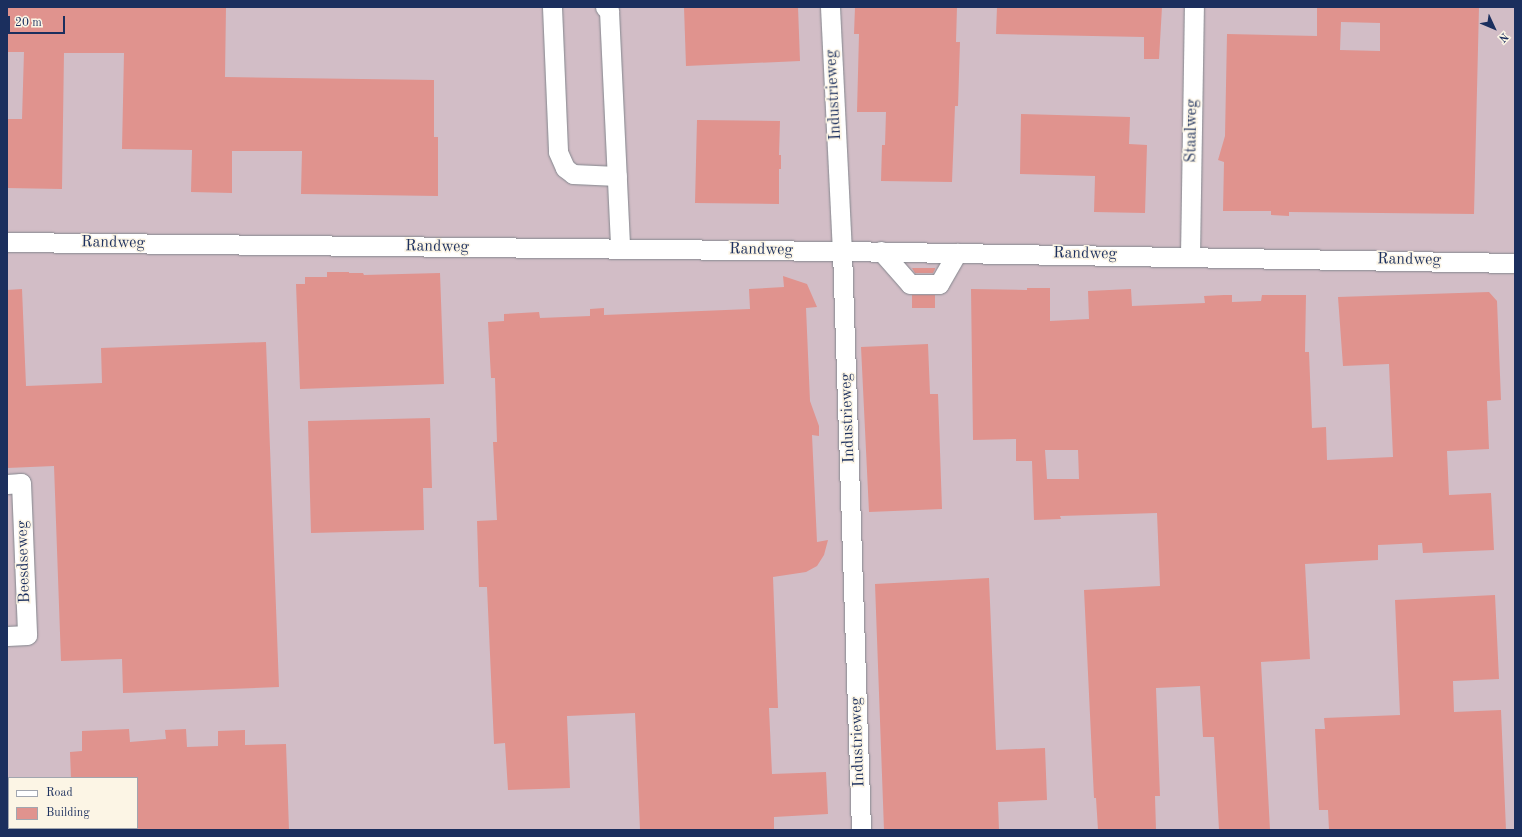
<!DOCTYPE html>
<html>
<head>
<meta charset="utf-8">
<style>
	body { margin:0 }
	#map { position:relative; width:1522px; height:837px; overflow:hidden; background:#ebdebc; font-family:"Old Standard TT",serif }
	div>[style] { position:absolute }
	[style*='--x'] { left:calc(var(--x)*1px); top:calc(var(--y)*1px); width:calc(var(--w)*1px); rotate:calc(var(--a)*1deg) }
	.industrial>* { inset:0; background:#d2bdc6 }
	.building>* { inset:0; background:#e0938e }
	.roads { filter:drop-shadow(0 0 1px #83868d) drop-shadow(0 0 1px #83868d) }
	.minor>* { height:19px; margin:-9.5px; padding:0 9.5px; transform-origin:9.5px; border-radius:9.5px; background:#fff }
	span { translate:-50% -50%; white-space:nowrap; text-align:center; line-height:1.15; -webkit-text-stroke:3px #fcf5e5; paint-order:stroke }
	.street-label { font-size:16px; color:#1b2f5e }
	.frame { position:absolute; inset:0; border:8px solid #1b2f5e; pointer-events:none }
	.legend { position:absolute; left:8px; top:777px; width:130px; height:52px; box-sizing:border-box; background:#fcf5e5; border:1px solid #a2a6af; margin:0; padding:5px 7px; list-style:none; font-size:12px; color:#1b2f5e }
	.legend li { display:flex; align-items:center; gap:8px; height:20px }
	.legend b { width:20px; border:1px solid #a2a6af }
	.north { position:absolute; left:1474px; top:8px; width:40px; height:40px; -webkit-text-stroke:3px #fcf5e5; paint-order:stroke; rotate:134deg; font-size:11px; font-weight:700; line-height:16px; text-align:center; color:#1b2f5e }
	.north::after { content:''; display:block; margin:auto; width:14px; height:18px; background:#1b2f5e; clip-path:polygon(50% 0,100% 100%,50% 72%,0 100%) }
	.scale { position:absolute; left:8px; top:16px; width:57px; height:18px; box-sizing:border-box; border:2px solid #1b2f5e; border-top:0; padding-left:5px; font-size:12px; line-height:14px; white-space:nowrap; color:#1b2f5e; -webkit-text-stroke:3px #fcf5e5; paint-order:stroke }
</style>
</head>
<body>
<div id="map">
	<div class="industrial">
		<i style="clip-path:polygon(evenodd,7px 7px,1515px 7px,1515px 830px,7px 830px,7px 7px,9px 778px,137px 778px,137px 828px,9px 828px,9px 778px)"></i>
	</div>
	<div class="building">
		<i style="clip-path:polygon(7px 7px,226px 7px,225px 77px,434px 80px,434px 137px,438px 137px,438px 196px,301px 194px,302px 151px,232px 151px,232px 193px,191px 192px,192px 150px,122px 149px,124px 53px,64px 53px,62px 189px,7px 188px,7px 119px,22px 119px,24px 52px,7px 52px)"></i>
		<i style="clip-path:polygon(684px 7px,798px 7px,800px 61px,686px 66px)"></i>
		<i style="clip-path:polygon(855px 7px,957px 7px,956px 42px,960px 42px,958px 106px,955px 106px,952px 182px,881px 181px,882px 145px,885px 145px,886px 112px,857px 112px,859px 34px,854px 34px)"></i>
		<i style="clip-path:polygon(997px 7px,1162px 7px,1159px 59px,1144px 59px,1144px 37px,996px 34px)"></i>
		<i style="clip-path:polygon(evenodd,1317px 7px,1479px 7px,1474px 214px,1289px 212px,1289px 216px,1271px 215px,1271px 211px,1223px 211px,1224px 162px,1218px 160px,1225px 136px,1227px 34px,1317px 36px,1317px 7px,1341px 22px,1380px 23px,1380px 51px,1340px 50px,1341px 22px)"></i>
		<i style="clip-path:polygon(1021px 114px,1130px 117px,1129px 144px,1147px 145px,1145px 213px,1094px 212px,1095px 176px,1020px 174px)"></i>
		<i style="clip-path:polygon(697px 120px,780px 121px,779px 155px,781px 155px,781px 169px,779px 169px,779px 204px,695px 203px)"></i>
		<i style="clip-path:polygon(912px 268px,935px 268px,935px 269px,933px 273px,915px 273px)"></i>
		<i style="clip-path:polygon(327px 272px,349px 272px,349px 273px,363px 273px,364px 275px,440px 273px,444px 384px,300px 389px,296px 284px,305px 284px,305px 277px,327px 277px)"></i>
		<i style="clip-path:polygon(783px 276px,807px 284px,817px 307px,806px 308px,810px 401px,819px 426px,819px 436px,812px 435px,817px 542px,828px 540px,824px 555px,817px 566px,806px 572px,773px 577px,778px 708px,769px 708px,772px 774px,826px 772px,828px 814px,774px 817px,774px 830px,640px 830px,635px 713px,567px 716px,570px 788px,508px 790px,505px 743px,494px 744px,487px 587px,479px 587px,477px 521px,497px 520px,493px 442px,497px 442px,495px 378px,491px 378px,488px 322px,504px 321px,504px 314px,539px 312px,540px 318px,590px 316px,590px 309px,604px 308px,604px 315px,750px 309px,749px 289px,784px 287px)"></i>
		<i style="clip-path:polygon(evenodd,1027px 288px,1050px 288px,1050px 321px,1089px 319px,1088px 291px,1131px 289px,1132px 306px,1205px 303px,1204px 296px,1224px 295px,1232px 295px,1232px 302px,1261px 301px,1262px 295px,1306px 295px,1305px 352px,1309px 352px,1312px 428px,1326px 427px,1327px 460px,1393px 457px,1389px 364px,1343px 366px,1338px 297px,1489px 292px,1497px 301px,1501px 400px,1487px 401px,1489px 449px,1447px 451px,1449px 495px,1491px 493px,1494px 550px,1423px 553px,1422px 543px,1378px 545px,1378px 560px,1305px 564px,1310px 659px,1261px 662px,1270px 830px,1219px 830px,1214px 737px,1203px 737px,1200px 686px,1156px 688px,1160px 796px,1155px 796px,1156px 830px,1098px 830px,1096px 798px,1094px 798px,1084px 590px,1160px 586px,1157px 513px,1060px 516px,1061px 519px,1034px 520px,1032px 461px,1016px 461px,1016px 439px,973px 440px,971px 289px,1027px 290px,1027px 288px,1045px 450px,1078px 450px,1079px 479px,1047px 479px,1045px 450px)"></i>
		<i style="clip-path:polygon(22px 289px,26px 386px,102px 383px,101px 348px,266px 342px,279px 687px,123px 693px,122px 659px,61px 661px,54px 466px,7px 468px,7px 290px)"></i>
		<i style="clip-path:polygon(912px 295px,935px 295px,935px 308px,912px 308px)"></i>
		<i style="clip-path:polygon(928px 344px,930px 394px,938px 394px,942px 509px,869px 512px,861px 347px)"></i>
		<i style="clip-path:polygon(430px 418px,432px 488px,423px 488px,424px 530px,311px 533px,308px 421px)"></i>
		<i style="clip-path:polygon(989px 578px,996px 750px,1045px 748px,1047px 800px,998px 802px,999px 830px,884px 830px,875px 584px)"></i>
		<i style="clip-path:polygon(1495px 595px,1499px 679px,1453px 681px,1454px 712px,1501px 710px,1506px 830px,1329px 830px,1328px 810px,1319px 810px,1315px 729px,1325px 729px,1324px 718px,1400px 715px,1395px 600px)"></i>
		<i style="clip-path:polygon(129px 729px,130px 742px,166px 739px,165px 730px,186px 729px,187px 747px,218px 746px,218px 731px,245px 730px,245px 745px,286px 744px,289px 830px,137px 830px,137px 778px,71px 778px,70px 752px,82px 751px,82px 731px)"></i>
	</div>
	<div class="roads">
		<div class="minor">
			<i style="--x:552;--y:7;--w:145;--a:87.6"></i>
			<i style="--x:558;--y:152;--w:17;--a:66"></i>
			<i style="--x:565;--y:168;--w:10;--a:37"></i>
			<i style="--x:573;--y:174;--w:44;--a:2.6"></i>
			<i style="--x:605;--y:7;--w:6;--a:45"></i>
			<i style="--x:609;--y:11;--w:237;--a:87.3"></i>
			<i style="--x:830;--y:7;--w:244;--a:87.2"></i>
			<i style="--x:842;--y:251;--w:579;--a:88.12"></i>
			<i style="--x:7;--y:242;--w:835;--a:0.62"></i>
			<i style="--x:842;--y:251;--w:673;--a:1.02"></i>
			<i style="--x:881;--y:251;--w:44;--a:48.7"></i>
			<i style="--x:910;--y:284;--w:29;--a:0"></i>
			<i style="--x:939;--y:284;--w:36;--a:-60"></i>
			<i style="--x:1190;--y:256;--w:249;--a:-89.1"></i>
			<i style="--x:7;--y:484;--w:14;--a:-4"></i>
			<i style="--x:21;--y:483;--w:152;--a:87.7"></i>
			<i style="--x:27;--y:635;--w:20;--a:177"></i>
		</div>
	</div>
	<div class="street-label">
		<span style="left:834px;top:95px;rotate:-93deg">Industrieweg</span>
		<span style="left:1192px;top:131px;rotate:-89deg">Staalweg</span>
		<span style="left:113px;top:243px;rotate:1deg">Randweg</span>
		<span style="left:437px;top:247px;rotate:1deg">Randweg</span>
		<span style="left:761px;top:250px;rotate:1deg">Randweg</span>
		<span style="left:1085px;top:254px;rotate:1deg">Randweg</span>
		<span style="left:1409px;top:260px;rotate:1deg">Randweg</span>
		<span style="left:848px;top:418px;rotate:-92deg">Industrieweg</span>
		<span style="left:24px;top:562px;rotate:-92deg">Beesdseweg</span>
		<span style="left:858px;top:742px;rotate:-92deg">Industrieweg</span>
	</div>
	<div class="frame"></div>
	<ul class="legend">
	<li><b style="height:5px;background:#fff"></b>Road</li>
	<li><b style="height:11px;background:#e0938e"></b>Building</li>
	</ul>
	<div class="north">N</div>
	<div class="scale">20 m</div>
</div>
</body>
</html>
